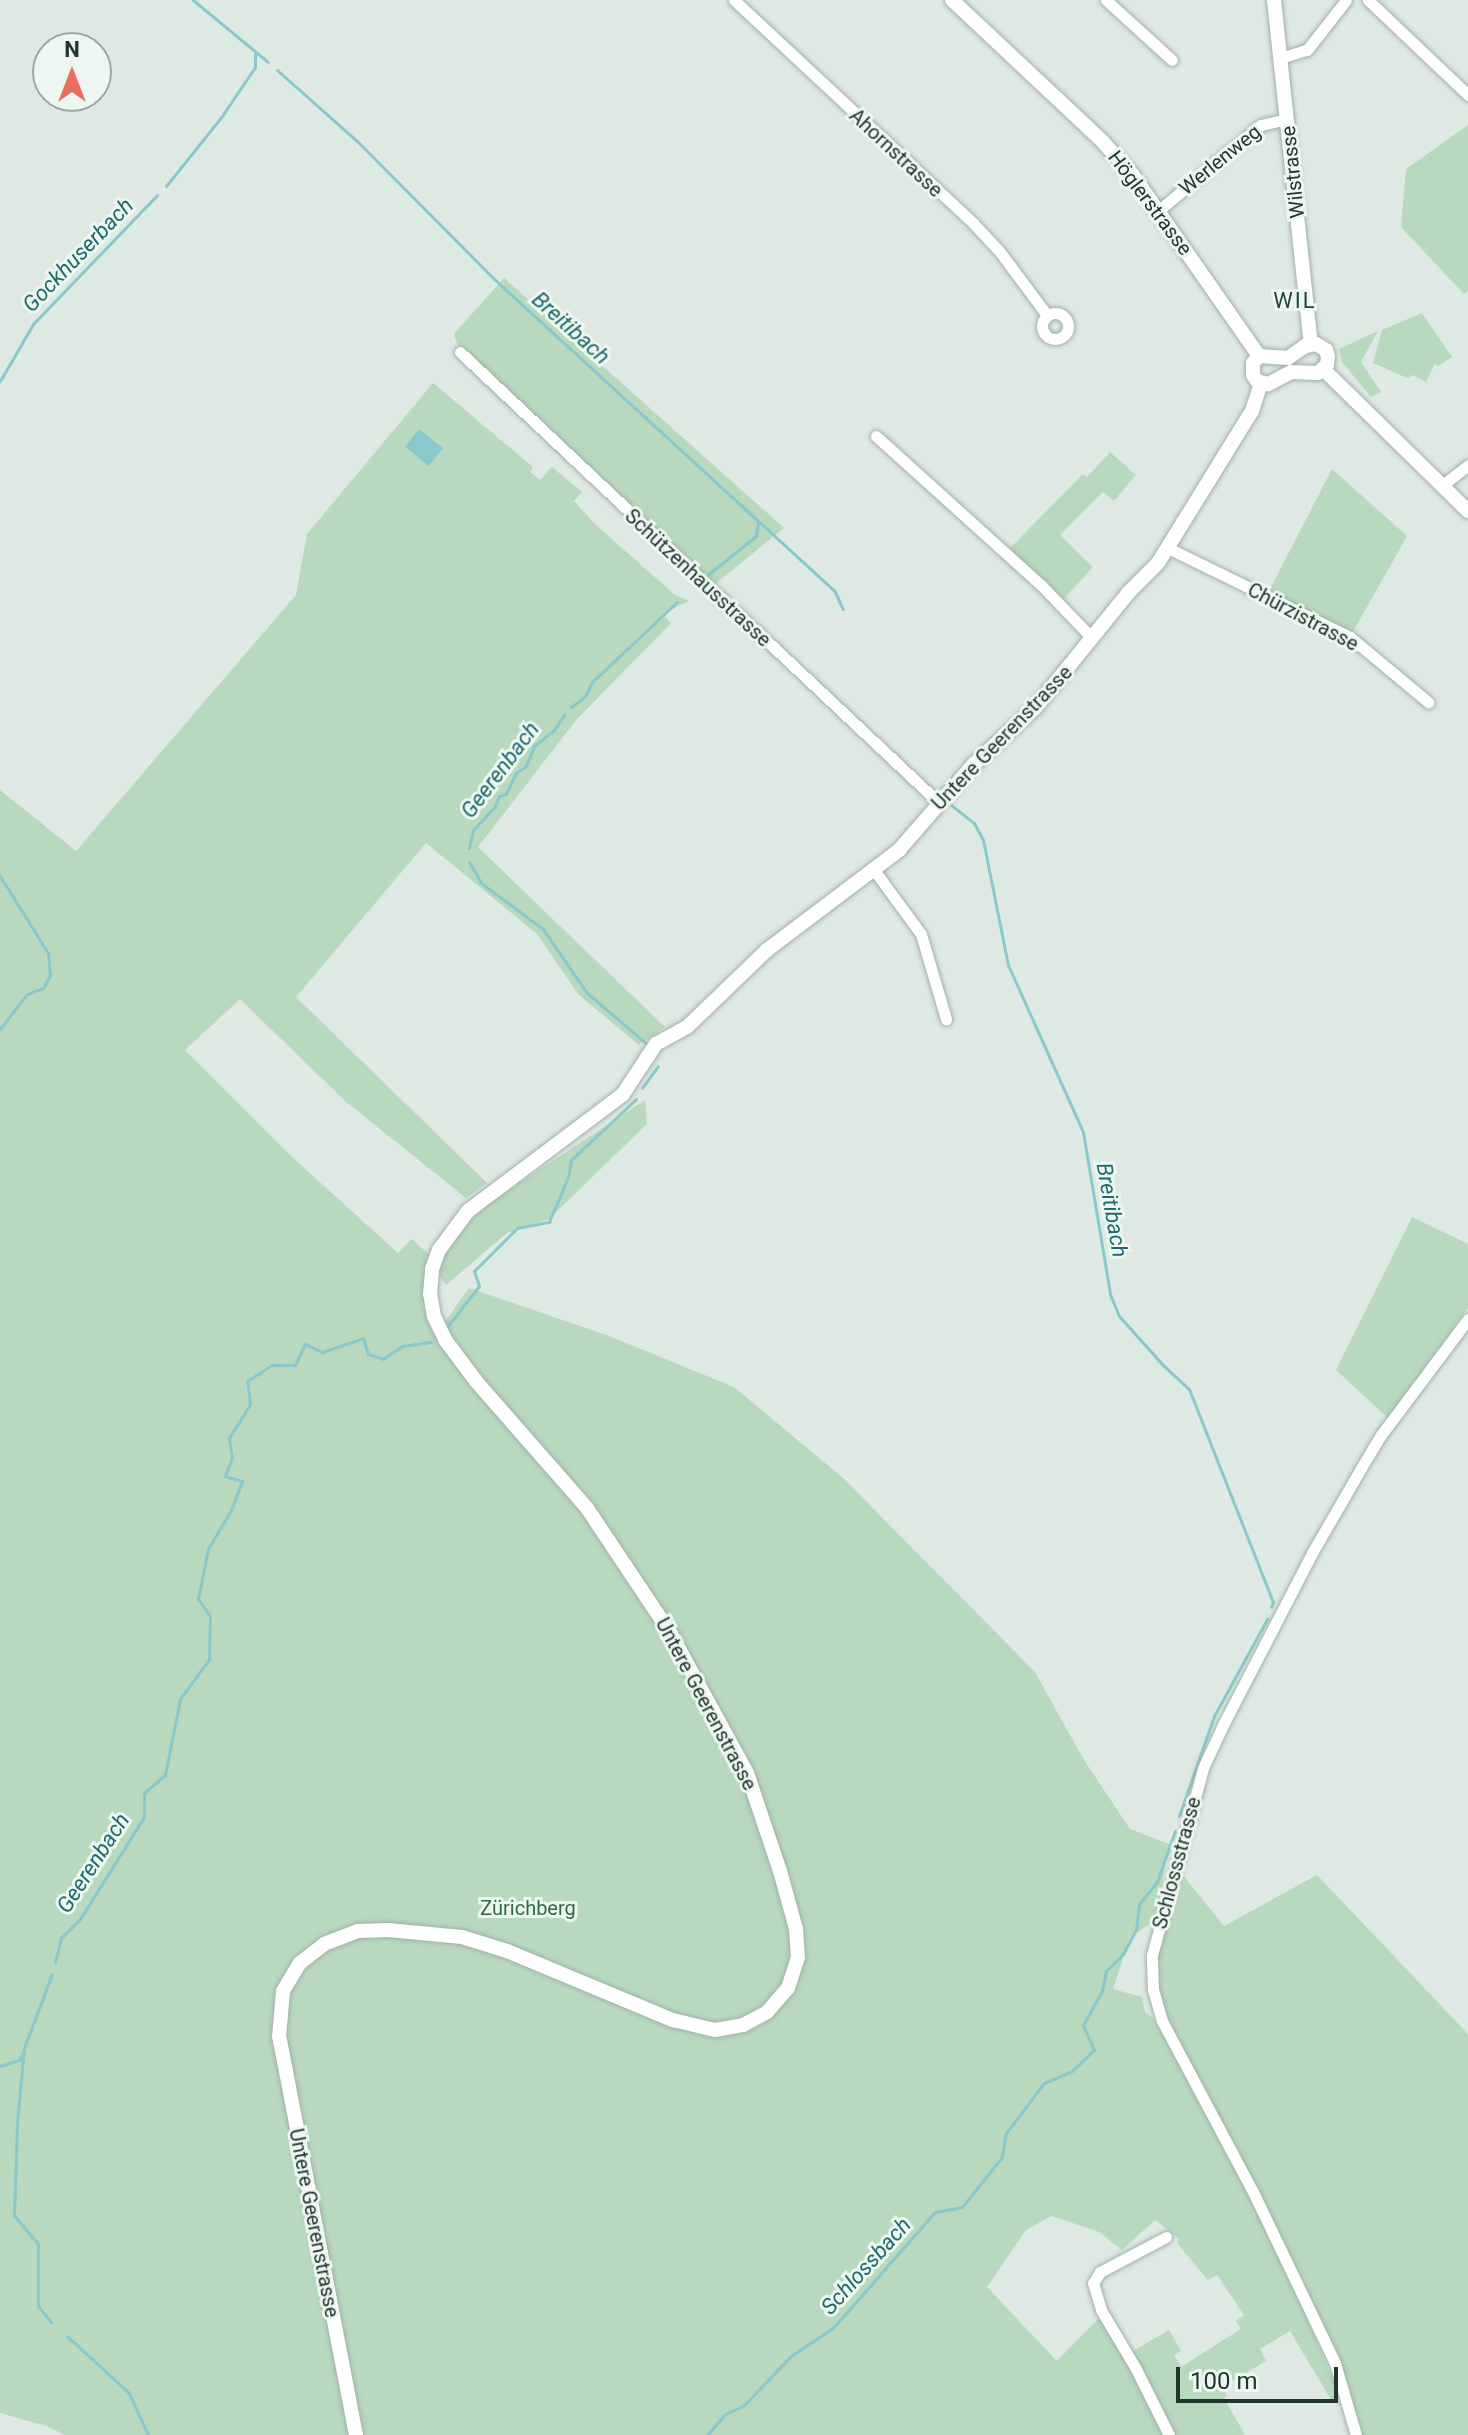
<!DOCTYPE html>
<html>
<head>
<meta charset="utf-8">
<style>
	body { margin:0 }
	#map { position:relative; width:1468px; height:2435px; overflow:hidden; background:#dee9e3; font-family:Roboto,sans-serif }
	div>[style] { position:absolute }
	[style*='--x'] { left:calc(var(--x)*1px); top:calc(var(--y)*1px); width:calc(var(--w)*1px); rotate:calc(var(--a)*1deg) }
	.green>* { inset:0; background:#b8d9bd }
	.water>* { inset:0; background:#89c9cb }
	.stream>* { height:3px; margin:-1.5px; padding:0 1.5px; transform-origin:1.5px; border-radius:1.5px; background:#89c9cb }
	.roads { filter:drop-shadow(0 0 2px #a2b0a9) drop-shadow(0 0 2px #a2b0a9) }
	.minor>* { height:11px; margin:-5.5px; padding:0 5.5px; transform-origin:5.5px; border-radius:5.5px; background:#fff }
	.minor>.ring { margin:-5.5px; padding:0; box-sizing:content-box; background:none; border:11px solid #fff; border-radius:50% }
	.tertiary>* { height:14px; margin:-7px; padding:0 7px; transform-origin:7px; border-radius:7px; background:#fff }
	.secondary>* { height:14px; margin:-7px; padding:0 7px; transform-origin:7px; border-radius:7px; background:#fff }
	span { translate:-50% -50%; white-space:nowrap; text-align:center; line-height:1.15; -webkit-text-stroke:6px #eef6f1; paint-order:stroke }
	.street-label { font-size:20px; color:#21372e }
	.park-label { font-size:20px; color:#2e6b3e }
	.water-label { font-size:22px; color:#206a6e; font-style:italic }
	.neighbourhood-label { font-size:22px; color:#1e4738; letter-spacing:2px }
	.north { position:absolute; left:32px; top:32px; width:80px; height:80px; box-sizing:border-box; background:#eef6f1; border:2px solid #9caaa3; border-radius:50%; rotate:0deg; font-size:22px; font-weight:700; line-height:32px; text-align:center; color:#21372e }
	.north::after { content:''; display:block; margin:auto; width:28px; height:36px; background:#e86e5d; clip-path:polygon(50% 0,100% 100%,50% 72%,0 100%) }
	.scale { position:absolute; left:1176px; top:2367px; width:162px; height:36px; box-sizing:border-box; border:4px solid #21372e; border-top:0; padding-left:10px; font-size:24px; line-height:28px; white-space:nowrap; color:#21372e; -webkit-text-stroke:6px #eef6f1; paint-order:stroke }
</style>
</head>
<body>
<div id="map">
	<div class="green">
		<i style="clip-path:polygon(1468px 125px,1468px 291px,1464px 294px,1401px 227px,1406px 169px)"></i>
		<i style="clip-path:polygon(504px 278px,784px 528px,710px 588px,460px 352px,454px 334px)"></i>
		<i style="clip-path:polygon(1422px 313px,1452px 357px,1438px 366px,1435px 364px,1426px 382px,1413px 375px,1407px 378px,1373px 363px,1382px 330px)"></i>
		<i style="clip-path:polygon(1378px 331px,1361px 362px,1381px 392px,1371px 397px,1342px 362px,1339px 349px)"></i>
		<i style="clip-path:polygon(evenodd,433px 383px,533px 467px,530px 472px,540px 480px,552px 467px,582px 492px,574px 501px,595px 524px,675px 595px,689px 601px,663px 614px,671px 623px,577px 719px,478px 847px,665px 1027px,639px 1045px,579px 995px,537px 934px,426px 843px,296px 997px,487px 1183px,466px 1198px,345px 1101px,240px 999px,185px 1050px,291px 1156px,398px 1253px,412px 1239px,435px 1260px,450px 1240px,489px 1203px,645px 1100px,647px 1124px,549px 1219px,507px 1233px,446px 1285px,436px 1271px,437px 1304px,444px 1323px,469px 1288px,609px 1336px,734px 1387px,844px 1479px,1035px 1672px,1084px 1760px,1130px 1829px,1169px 1844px,1156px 1919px,1130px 1938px,1113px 1989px,1142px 1997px,1145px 2012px,1155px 2020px,1277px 2249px,1341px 2398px,1333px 2403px,1290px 2331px,1260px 2349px,1266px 2361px,1222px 2387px,1227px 2396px,1224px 2398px,1245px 2435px,65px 2435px,46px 2426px,0 2413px,0 790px,76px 851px,296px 595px,307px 534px,433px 383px,1052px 2216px,1099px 2232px,1122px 2250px,1155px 2220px,1179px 2239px,1177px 2243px,1208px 2280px,1217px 2275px,1244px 2315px,1236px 2321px,1241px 2329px,1181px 2367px,1174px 2355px,1181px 2351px,1169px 2330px,1128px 2354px,1101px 2316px,1057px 2361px,987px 2287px,1026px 2230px,1052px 2216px)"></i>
		<i style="clip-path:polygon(1110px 452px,1136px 475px,1114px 501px,1103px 492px,1060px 535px,1093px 567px,1062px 601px,1009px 549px,1083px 474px,1087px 477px)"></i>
		<i style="clip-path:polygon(1332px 469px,1407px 536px,1350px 637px,1267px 595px)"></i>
		<i style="clip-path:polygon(1412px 1217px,1468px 1244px,1468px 1308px,1388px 1418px,1336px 1370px)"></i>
		<i style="clip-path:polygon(1178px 1869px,1224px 1926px,1317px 1875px,1468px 2034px,1468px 2435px,1356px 2435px,1347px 2394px,1162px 2005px,1156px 1981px,1156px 1952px)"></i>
	</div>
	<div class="water">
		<i style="clip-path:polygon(419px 429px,443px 448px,429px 466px,405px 447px)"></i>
	</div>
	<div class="stream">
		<i style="--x:193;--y:0;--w:97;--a:39.6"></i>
		<i style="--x:277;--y:70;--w:107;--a:41.6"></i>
		<i style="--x:357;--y:141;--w:193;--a:45.2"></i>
		<i style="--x:493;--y:278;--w:462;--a:42.5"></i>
		<i style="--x:834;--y:590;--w:21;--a:65"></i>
		<i style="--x:166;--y:186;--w:90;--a:-51.3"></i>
		<i style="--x:222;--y:116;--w:59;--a:-56"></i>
		<i style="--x:255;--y:67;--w:15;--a:-90"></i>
		<i style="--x:0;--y:381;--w:66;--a:-59.9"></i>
		<i style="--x:33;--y:324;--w:179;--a:-46.1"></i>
		<i style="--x:706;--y:576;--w:64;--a:-38.7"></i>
		<i style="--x:756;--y:536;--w:15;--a:-82"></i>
		<i style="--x:571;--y:707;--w:17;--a:-36"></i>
		<i style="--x:585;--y:697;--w:17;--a:-65"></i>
		<i style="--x:592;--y:682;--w:117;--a:-43.3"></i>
		<i style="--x:951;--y:805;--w:29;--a:38"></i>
		<i style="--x:974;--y:823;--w:19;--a:62"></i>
		<i style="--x:983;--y:840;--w:127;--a:78.7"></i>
		<i style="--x:1008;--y:965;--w:183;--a:65.8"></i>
		<i style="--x:1083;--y:1132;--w:164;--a:80.5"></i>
		<i style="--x:1110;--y:1294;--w:24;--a:68"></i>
		<i style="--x:1119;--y:1316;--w:66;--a:48.1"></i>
		<i style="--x:1163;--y:1365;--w:35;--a:43"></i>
		<i style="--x:1189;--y:1389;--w:229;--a:68.5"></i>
		<i style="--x:1273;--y:1602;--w:5;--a:112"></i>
		<i style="--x:469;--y:848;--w:18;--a:-77"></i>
		<i style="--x:473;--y:830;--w:33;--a:-47"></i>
		<i style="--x:495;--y:806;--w:11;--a:-68"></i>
		<i style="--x:499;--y:796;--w:7;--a:-16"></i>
		<i style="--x:506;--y:794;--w:23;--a:-65"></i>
		<i style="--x:516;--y:773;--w:12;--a:-35"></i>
		<i style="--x:526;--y:766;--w:22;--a:-68"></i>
		<i style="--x:534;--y:746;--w:26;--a:-39"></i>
		<i style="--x:554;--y:730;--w:18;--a:-56"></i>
		<i style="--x:469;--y:862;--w:24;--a:60"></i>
		<i style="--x:481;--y:883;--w:77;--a:36.6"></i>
		<i style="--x:543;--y:929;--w:78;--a:55.5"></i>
		<i style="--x:587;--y:993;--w:77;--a:40.3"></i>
		<i style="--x:0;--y:876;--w:91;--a:58.1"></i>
		<i style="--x:48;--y:953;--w:22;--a:85"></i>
		<i style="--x:50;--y:975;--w:15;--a:118"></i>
		<i style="--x:43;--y:988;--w:17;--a:159"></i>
		<i style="--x:27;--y:994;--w:44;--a:127.6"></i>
		<i style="--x:642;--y:1088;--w:27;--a:-54"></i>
		<i style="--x:447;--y:1327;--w:52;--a:-52"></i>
		<i style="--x:479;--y:1286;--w:16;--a:-108"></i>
		<i style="--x:474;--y:1271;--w:61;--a:-45"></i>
		<i style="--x:517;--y:1228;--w:33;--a:-11"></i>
		<i style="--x:549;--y:1222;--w:49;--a:-67.1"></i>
		<i style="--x:568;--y:1177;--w:17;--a:-80"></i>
		<i style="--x:571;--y:1160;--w:89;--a:-43.2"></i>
		<i style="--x:1179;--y:1816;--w:106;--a:-70.7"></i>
		<i style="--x:1214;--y:1716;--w:111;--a:-61.3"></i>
		<i style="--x:55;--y:1962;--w:25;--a:-76"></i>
		<i style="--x:61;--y:1938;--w:27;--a:-45"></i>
		<i style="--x:80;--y:1919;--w:120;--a:-57.9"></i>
		<i style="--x:144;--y:1817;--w:24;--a:-90"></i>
		<i style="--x:144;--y:1793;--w:28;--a:-41"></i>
		<i style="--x:165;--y:1775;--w:77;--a:-78.8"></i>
		<i style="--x:180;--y:1699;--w:49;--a:-54.1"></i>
		<i style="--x:209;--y:1659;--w:43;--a:-88.7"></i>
		<i style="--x:210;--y:1616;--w:21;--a:-125"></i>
		<i style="--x:198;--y:1599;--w:51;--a:-78.7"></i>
		<i style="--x:208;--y:1549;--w:45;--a:-59.5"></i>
		<i style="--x:231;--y:1510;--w:31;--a:-69"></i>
		<i style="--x:242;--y:1481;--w:18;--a:-164"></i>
		<i style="--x:225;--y:1476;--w:19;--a:-69"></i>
		<i style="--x:232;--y:1458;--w:20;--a:-99"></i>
		<i style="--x:229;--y:1438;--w:40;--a:-58"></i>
		<i style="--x:250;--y:1404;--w:23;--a:-97"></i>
		<i style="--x:247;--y:1381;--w:30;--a:-33"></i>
		<i style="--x:272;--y:1365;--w:23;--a:0"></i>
		<i style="--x:295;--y:1365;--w:23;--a:-65"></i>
		<i style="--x:305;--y:1344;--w:19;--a:25"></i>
		<i style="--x:322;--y:1352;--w:43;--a:-18.9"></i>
		<i style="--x:363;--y:1338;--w:17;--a:73"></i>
		<i style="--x:368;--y:1354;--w:16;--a:18"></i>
		<i style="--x:383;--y:1359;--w:23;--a:-34"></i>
		<i style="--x:402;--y:1346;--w:29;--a:-8"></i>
		<i style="--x:0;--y:2066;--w:20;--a:-18"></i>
		<i style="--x:19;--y:2060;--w:9;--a:-63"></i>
		<i style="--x:51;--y:2322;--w:21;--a:-129"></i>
		<i style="--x:38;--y:2306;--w:62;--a:-90"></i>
		<i style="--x:38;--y:2244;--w:38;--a:-130"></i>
		<i style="--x:14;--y:2215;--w:92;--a:-88.1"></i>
		<i style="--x:17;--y:2123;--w:75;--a:-84.7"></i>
		<i style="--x:24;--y:2048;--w:79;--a:-69.3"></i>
		<i style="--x:67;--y:2336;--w:84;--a:42.6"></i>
		<i style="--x:129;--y:2393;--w:46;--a:65.7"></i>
		<i style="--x:707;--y:2435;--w:28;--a:-49"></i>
		<i style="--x:725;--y:2414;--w:20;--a:-24"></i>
		<i style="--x:743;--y:2406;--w:69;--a:-46.2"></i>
		<i style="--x:791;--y:2356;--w:50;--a:-33.7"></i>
		<i style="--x:833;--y:2328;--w:154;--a:-48.7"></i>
		<i style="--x:935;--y:2212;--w:27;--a:-10"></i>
		<i style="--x:962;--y:2207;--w:64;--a:-51.3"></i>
		<i style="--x:1002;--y:2157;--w:24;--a:-81"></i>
		<i style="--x:1006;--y:2133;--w:63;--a:-52.8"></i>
		<i style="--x:1044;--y:2083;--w:30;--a:-23"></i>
		<i style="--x:1072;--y:2071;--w:30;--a:-44"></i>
		<i style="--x:1094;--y:2050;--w:27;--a:-114"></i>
		<i style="--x:1083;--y:2025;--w:39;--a:-61"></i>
		<i style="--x:1102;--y:1991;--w:20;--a:-79"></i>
		<i style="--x:1106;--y:1971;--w:24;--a:-45"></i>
		<i style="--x:1123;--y:1954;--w:27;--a:-62"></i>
		<i style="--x:1136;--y:1930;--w:26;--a:-83"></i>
		<i style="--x:1139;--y:1904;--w:28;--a:-51"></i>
		<i style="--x:1157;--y:1882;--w:54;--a:-70.6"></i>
	</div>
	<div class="roads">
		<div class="minor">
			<i style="--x:734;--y:0;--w:327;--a:43"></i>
			<i style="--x:973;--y:223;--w:40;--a:47"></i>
			<i style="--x:1000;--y:252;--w:79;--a:53.3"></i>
			<i style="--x:1106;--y:0;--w:89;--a:42.3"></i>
			<i style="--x:1368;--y:0;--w:138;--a:43.5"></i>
			<i style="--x:1280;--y:58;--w:28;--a:-17"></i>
			<i style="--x:1307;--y:50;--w:63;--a:-52"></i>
			<i style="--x:1158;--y:211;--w:134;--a:-39.9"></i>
			<i style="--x:1261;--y:125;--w:27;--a:-13"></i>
			<i class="ring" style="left:1042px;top:313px;width:15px;height:15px"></i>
			<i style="--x:460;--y:352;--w:656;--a:43.27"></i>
			<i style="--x:876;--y:436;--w:222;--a:42.1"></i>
			<i style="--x:1041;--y:585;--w:72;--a:46.1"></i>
			<i style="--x:1444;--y:484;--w:31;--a:-38"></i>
			<i style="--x:1168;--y:548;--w:203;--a:26.1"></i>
			<i style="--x:1350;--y:637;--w:102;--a:39.8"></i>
			<i style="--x:874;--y:870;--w:79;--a:53.7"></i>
			<i style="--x:921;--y:934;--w:89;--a:73.6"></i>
			<i style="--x:1166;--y:2237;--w:75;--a:152.1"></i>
			<i style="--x:1100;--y:2272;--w:13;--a:122"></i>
			<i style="--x:1093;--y:2283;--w:28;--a:73"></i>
			<i style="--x:1101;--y:2310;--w:66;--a:59.2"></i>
			<i style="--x:1135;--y:2367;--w:76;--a:63.4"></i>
			<i style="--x:1356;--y:2435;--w:75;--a:-106.3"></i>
			<i style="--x:1335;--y:2363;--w:190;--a:-115.6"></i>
			<i style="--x:1253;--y:2192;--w:194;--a:-118"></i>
			<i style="--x:1162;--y:2021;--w:33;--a:-106"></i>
			<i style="--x:1153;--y:1989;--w:34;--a:-92"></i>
			<i style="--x:1152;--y:1955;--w:194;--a:-74.7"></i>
			<i style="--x:1203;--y:1768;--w:50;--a:-65"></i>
			<i style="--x:1224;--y:1723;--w:191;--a:-62.6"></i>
			<i style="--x:1312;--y:1553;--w:98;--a:-60"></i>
			<i style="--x:1361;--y:1468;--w:39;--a:-59"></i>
			<i style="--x:1381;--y:1435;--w:145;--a:-53.1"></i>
		</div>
		<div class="tertiary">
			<i style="--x:1274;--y:0;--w:346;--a:83.9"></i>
			<i style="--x:356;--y:2435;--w:405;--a:-100.9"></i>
			<i style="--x:279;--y:2037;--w:46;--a:-85"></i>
			<i style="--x:283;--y:1991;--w:33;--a:-59"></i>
			<i style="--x:300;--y:1963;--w:31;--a:-38"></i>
			<i style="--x:324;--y:1944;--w:36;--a:-21"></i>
			<i style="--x:358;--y:1931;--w:30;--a:-2"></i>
			<i style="--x:388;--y:1930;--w:74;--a:5.4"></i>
			<i style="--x:462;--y:1937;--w:47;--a:17.3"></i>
			<i style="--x:507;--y:1951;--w:180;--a:22.6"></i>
			<i style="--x:673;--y:2020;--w:43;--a:13.4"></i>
			<i style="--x:715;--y:2030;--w:28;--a:-10"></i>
			<i style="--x:743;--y:2025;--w:27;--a:-28"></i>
			<i style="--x:767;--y:2012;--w:32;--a:-49"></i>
			<i style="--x:788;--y:1988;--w:32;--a:-72"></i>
			<i style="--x:798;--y:1958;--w:29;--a:-94"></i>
			<i style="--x:796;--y:1929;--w:60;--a:-105.4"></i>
			<i style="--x:780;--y:1871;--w:103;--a:-108.6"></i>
			<i style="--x:747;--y:1773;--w:158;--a:-118.7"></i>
			<i style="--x:671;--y:1634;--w:151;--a:-123.7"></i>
			<i style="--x:587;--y:1508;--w:169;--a:-131.2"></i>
			<i style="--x:476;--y:1381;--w:50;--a:-126.9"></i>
			<i style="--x:446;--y:1341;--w:28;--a:-116"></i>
			<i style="--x:434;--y:1316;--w:22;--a:-100"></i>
			<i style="--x:430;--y:1294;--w:25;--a:-85"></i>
			<i style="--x:432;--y:1269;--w:20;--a:-70"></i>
			<i style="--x:439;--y:1250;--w:49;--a:-53.4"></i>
			<i style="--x:468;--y:1211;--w:194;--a:-37"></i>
			<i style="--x:623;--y:1094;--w:60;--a:-56.6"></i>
			<i style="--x:656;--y:1044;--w:35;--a:-29"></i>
			<i style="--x:687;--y:1027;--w:111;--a:-43.9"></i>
			<i style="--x:767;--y:950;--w:166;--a:-37.1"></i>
			<i style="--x:899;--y:850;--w:113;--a:-49"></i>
			<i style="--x:973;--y:765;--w:84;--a:-42.6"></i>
			<i style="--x:1035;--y:708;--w:148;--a:-51"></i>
			<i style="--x:1128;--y:593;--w:42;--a:-45"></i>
			<i style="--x:1158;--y:563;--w:179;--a:-58.3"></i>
			<i style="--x:1252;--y:411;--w:29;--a:-72"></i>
		</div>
		<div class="secondary">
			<i style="--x:952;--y:0;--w:207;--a:43.2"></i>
			<i style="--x:1103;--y:142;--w:43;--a:47.8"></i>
			<i style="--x:1132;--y:174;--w:222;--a:55.1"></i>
			<i style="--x:1316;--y:344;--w:12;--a:31"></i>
			<i style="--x:1326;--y:350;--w:7;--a:74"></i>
			<i style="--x:1328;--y:357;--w:8;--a:97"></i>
			<i style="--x:1327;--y:365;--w:12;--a:138"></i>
			<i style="--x:1318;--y:373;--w:27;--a:-178"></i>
			<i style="--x:1291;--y:372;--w:26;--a:152"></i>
			<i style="--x:1268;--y:384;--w:11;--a:-165"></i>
			<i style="--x:1257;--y:381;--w:7;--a:-124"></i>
			<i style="--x:1253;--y:375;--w:12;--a:-90"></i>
			<i style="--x:1253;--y:363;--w:9;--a:-49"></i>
			<i style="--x:1259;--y:356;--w:29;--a:4"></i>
			<i style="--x:1288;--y:358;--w:21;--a:-35"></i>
			<i style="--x:1305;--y:346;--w:11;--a:-10"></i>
			<i style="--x:1324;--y:370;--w:202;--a:44.4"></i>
		</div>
	</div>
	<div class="street-label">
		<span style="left:896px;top:153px;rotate:43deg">Ahornstrasse</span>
		<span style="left:1220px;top:160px;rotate:-39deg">Werlenweg</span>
		<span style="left:1293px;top:172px;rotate:-96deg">Wilstrasse</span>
		<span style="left:1150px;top:203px;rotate:53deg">Höglerstrasse</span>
		<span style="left:698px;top:578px;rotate:43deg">Schützenhausstrasse</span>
		<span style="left:1303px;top:617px;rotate:28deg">Chürzistrasse</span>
		<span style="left:1002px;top:738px;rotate:-46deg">Untere Geerenstrasse</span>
		<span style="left:706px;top:1704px;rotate:62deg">Untere Geerenstrasse</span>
		<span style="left:1177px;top:1863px;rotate:-75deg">Schlossstrasse</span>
		<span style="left:314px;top:2223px;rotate:79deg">Untere Geerenstrasse</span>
	</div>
	<div class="park-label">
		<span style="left:528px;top:1908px">Zürichberg</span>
	</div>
	<div class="water-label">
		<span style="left:78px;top:255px;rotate:-46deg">Gockhuserbach</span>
		<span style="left:571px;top:328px;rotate:42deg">Breitibach</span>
		<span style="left:500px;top:770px;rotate:-53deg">Geerenbach</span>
		<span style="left:1112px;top:1210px;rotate:80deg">Breitibach</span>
		<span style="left:93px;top:1863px;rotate:-57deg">Geerenbach</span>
		<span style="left:866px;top:2266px;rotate:-48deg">Schlossbach</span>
	</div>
	<div class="neighbourhood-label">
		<span style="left:1295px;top:301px">WIL</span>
	</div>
	<div class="north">N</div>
	<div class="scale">100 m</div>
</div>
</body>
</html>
